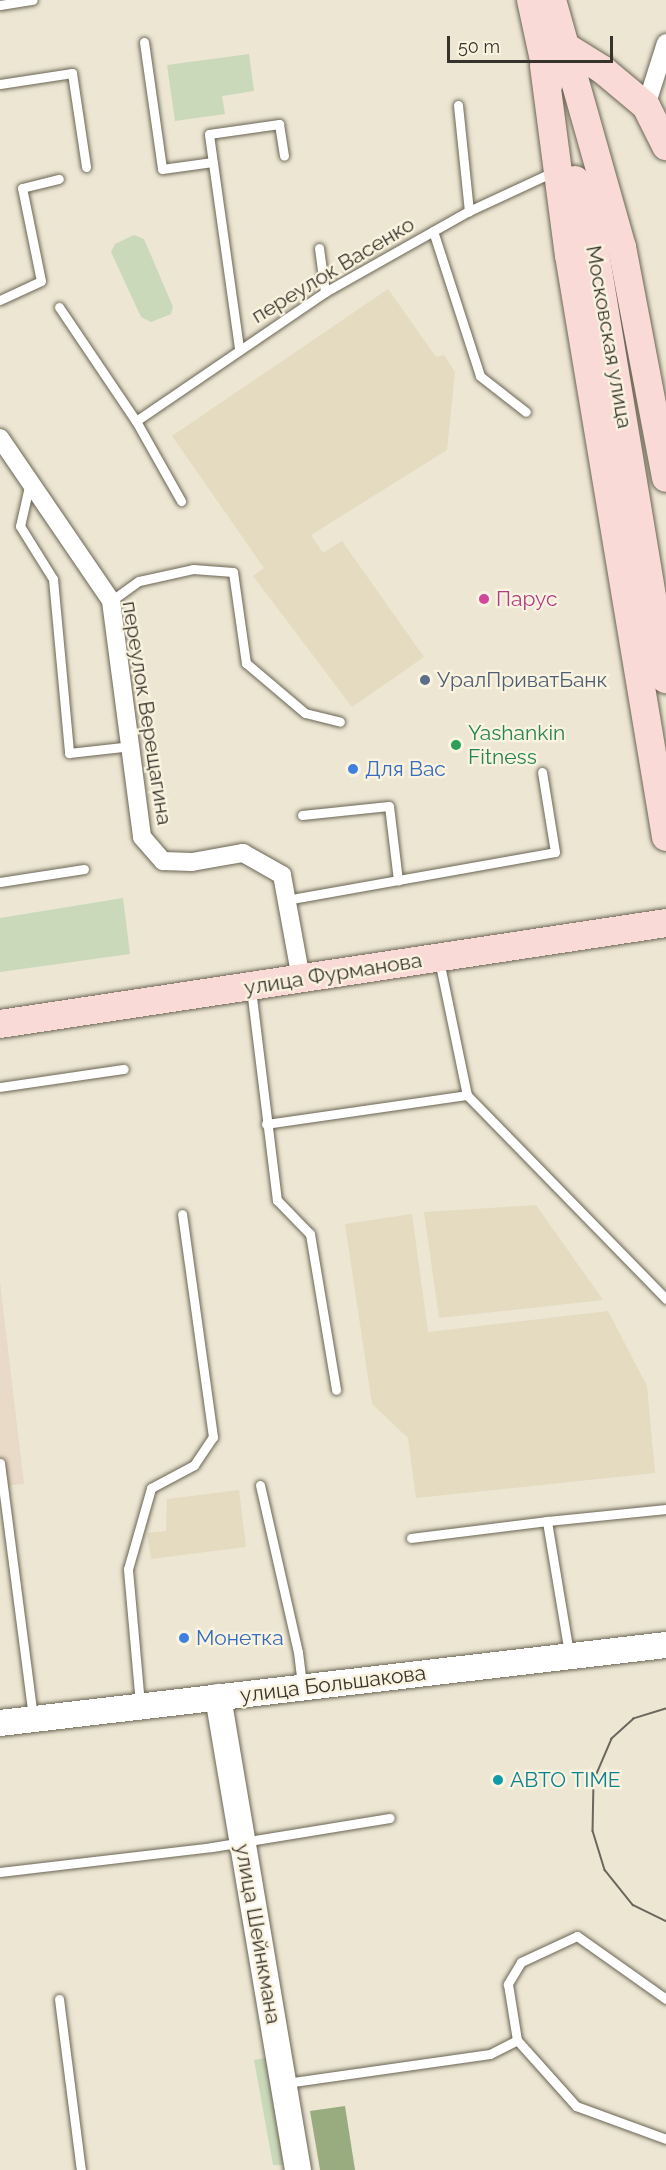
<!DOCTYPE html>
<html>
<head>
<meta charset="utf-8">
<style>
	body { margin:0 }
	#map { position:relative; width:666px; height:2170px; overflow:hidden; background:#ece6d3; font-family:Raleway,sans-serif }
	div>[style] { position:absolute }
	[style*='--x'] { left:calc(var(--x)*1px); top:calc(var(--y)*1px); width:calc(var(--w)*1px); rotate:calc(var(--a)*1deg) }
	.built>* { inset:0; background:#e4dbc1 }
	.education>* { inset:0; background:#e9d9c7 }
	.green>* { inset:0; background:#cad9ba }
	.forest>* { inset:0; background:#98ac80 }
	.roads { filter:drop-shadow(0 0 2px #6b6554) drop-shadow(0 0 2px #6b6554) }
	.lane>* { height:9px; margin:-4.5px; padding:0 4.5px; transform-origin:4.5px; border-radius:4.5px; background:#fff }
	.street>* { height:18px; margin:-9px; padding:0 9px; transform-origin:9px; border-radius:9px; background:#fff }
	.secondary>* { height:26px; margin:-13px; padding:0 13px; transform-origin:13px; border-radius:13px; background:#fff }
	.primary>* { height:28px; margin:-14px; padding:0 14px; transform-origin:14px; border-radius:14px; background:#f9dad6 }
	.tram>* { height:1.5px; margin:-0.75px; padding:0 0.75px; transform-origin:0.75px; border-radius:0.75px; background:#6b675d }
	.dots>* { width:16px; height:16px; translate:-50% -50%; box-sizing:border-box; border:3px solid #faf3e0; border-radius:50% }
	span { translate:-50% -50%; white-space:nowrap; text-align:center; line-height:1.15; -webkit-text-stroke:4.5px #faf3e0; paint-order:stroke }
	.street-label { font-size:21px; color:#36332c }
	.hotel-label { font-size:21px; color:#b23c85 }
	.left { translate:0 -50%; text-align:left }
	.service-label { font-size:21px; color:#4e5e75 }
	.leisure-label { font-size:21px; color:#27864d }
	.shop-label { font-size:21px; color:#366cbe }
	.culture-label { font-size:21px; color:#0d838f }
	.scale { position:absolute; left:447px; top:36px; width:166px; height:27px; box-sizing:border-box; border:3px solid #36332c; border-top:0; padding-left:8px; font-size:18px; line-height:21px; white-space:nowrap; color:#36332c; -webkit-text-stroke:4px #faf3e0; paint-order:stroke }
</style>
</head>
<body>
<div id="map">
	<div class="built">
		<i style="clip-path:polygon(388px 289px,436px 357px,444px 355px,455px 372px,447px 450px,311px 535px,323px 553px,342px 541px,424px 657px,352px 707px,253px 576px,264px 568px,172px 436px)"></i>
		<i style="clip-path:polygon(536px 1205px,603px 1300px,439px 1318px,424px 1212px)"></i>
		<i style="clip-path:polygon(412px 1214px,428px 1332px,608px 1311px,647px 1386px,655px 1473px,416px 1498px,408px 1438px,372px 1404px,345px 1224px)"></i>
		<i style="clip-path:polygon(239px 1490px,246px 1547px,151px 1559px,147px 1533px,166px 1531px,167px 1499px)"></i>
	</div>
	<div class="education">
		<i style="clip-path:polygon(0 1282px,24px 1484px,0 1486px)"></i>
	</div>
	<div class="green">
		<i style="clip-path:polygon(249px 54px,254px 91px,222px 96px,225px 114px,175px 121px,167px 65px)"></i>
		<i style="clip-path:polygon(134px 235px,144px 239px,173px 307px,171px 314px,151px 322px,141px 317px,111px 252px,115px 244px)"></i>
		<i style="clip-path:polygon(123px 898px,130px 954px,0 972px,0 918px)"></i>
		<i style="clip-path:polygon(270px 2057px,290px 2165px,273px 2165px,254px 2060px)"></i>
	</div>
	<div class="forest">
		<i style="clip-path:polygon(345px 2106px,355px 2170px,320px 2170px,310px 2111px)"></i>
	</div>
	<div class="roads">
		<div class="lane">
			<i style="--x:0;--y:5;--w:33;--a:-9"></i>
			<i style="--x:144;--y:42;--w:128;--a:81.9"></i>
			<i style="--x:162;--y:169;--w:51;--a:-7.8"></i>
			<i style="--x:0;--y:84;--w:73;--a:-8.7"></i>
			<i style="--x:72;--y:73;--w:95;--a:81.5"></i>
			<i style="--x:458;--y:105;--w:107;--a:84.1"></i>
			<i style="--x:433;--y:231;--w:152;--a:72"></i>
			<i style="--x:480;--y:376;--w:58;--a:38"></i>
			<i style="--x:319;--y:248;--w:44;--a:82.2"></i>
			<i style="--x:0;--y:300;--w:45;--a:-24.9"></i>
			<i style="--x:41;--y:281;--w:95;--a:-101.5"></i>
			<i style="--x:22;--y:188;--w:38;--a:-14"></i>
			<i style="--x:59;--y:307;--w:138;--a:56"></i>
			<i style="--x:136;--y:421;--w:92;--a:60.6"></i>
			<i style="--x:239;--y:348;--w:216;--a:-98"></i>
			<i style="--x:209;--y:134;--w:71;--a:-8.1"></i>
			<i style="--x:279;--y:124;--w:32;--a:81"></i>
			<i style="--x:136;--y:421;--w:229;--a:-34.3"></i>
			<i style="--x:325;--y:292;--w:165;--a:-29.4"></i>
			<i style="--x:469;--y:211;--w:95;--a:-24.9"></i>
			<i style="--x:30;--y:482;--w:45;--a:102.8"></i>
			<i style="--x:20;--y:526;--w:62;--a:58.1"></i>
			<i style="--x:53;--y:579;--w:175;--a:84.7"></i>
			<i style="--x:69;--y:753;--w:63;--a:-6.3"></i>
			<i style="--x:111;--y:601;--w:34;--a:-36"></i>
			<i style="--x:139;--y:581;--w:55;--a:-12.5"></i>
			<i style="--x:193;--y:569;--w:40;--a:4.3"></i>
			<i style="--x:233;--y:572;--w:92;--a:81.9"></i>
			<i style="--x:246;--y:663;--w:77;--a:40.3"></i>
			<i style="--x:305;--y:713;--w:36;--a:14"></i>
			<i style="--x:302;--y:815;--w:87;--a:-5.9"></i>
			<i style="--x:389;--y:806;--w:75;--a:83.1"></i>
			<i style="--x:0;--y:882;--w:85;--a:-8.8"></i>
			<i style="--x:286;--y:900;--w:273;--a:-10.1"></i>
			<i style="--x:555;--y:852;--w:81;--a:-99.2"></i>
			<i style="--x:439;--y:960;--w:138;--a:78.3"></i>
			<i style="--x:467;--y:1095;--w:285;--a:45.7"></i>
			<i style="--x:251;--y:989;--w:213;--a:83"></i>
			<i style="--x:277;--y:1200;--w:47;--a:45.9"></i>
			<i style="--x:310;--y:1234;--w:158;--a:80.5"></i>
			<i style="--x:0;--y:1087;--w:125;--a:-8.3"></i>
			<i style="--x:266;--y:1124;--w:203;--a:-8.2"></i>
			<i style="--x:0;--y:1463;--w:256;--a:82.6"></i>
			<i style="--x:260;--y:1485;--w:171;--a:77.2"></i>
			<i style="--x:298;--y:1652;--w:34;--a:83"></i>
			<i style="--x:411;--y:1538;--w:137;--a:-7.1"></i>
			<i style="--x:569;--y:1653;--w:134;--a:-99.5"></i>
			<i style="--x:547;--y:1521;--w:120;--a:-5.8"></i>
			<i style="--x:140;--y:1704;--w:136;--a:-95.1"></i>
			<i style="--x:128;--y:1569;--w:84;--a:-74.1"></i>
			<i style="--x:151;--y:1488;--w:49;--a:-28.1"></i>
			<i style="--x:194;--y:1465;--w:34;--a:-56"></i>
			<i style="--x:213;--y:1437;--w:225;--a:-97.9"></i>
			<i style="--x:0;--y:1872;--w:213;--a:-6.7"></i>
			<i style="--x:212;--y:1847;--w:180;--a:-9.3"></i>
			<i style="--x:59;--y:1999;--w:172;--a:82.7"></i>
			<i style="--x:666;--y:1999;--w:109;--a:-144.7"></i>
			<i style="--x:577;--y:1936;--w:62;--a:155.1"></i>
			<i style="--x:521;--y:1962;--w:26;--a:121"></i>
			<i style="--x:508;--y:1984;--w:57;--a:80.9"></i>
			<i style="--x:517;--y:2040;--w:89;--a:48.2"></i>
			<i style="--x:576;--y:2106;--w:96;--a:20.1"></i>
			<i style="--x:286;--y:2083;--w:206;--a:-8.1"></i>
			<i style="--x:490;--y:2054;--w:30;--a:-27"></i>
		</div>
		<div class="street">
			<i style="--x:646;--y:106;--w:66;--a:-72.4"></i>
			<i style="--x:0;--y:438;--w:197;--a:55.7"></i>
			<i style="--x:111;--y:601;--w:238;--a:82.5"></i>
			<i style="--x:142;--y:837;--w:32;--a:49"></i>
			<i style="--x:163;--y:861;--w:29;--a:2"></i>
			<i style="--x:192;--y:862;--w:52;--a:-10"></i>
			<i style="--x:243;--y:853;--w:45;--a:29.4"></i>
			<i style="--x:282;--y:875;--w:106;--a:79.6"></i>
		</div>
		<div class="secondary">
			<i style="--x:218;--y:1697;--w:480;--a:80.4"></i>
			<i style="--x:0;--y:1723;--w:671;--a:-6.68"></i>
		</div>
		<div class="primary">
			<i style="--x:531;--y:0;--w:85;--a:77.8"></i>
			<i style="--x:552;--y:0;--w:257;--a:74.2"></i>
			<i style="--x:622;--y:247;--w:235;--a:79.2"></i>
			<i style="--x:563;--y:45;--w:47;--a:32"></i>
			<i style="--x:603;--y:70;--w:56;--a:39.9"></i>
			<i style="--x:646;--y:106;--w:45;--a:63.4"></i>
			<i style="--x:544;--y:66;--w:191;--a:82.5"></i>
			<i style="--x:569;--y:255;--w:590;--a:80.54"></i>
			<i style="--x:575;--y:180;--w:75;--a:74.5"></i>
			<i style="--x:595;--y:252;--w:433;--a:80.6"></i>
			<i style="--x:0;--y:1024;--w:674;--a:-8.62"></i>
		</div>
	</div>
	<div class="tram">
		<i style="--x:666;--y:1709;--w:34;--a:163"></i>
		<i style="--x:634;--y:1719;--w:30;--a:138"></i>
		<i style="--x:612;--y:1739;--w:46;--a:113.2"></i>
		<i style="--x:594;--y:1781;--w:50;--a:91.1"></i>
		<i style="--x:593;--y:1831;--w:41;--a:72.9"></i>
		<i style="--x:605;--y:1870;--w:45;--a:51.3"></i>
		<i style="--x:633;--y:1905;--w:37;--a:26"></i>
	</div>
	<div class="dots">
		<i style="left:484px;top:599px;background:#d1479c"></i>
		<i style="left:425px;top:680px;background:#5c6f8a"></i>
		<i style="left:456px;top:745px;background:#2e9e5b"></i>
		<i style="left:353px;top:769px;background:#3f7fe0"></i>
		<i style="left:184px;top:1638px;background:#3f7fe0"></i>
		<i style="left:498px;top:1780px;background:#0f9aa8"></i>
	</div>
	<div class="street-label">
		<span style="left:333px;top:270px;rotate:-31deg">переулок Васенко</span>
		<span style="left:609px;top:337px;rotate:80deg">Московская улица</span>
		<span style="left:147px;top:713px;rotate:81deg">переулок Верещагина</span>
		<span style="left:333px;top:974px;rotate:-9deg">улица Фурманова</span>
		<span style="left:333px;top:1684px;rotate:-7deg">улица Большакова</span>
		<span style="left:258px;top:1934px;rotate:80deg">улица Шейнкмана</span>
	</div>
	<div class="hotel-label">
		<span class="left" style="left:496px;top:599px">Парус</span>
	</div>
	<div class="service-label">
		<span class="left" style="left:437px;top:680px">УралПриватБанк</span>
	</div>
	<div class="leisure-label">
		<span class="left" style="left:468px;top:745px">Yashankin<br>Fitness</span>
	</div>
	<div class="shop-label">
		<span class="left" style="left:365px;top:769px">Для Вас</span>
		<span class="left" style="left:196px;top:1638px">Монетка</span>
	</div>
	<div class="culture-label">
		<span class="left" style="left:510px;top:1780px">АВТО TIME</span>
	</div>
	<div class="scale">50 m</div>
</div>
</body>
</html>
